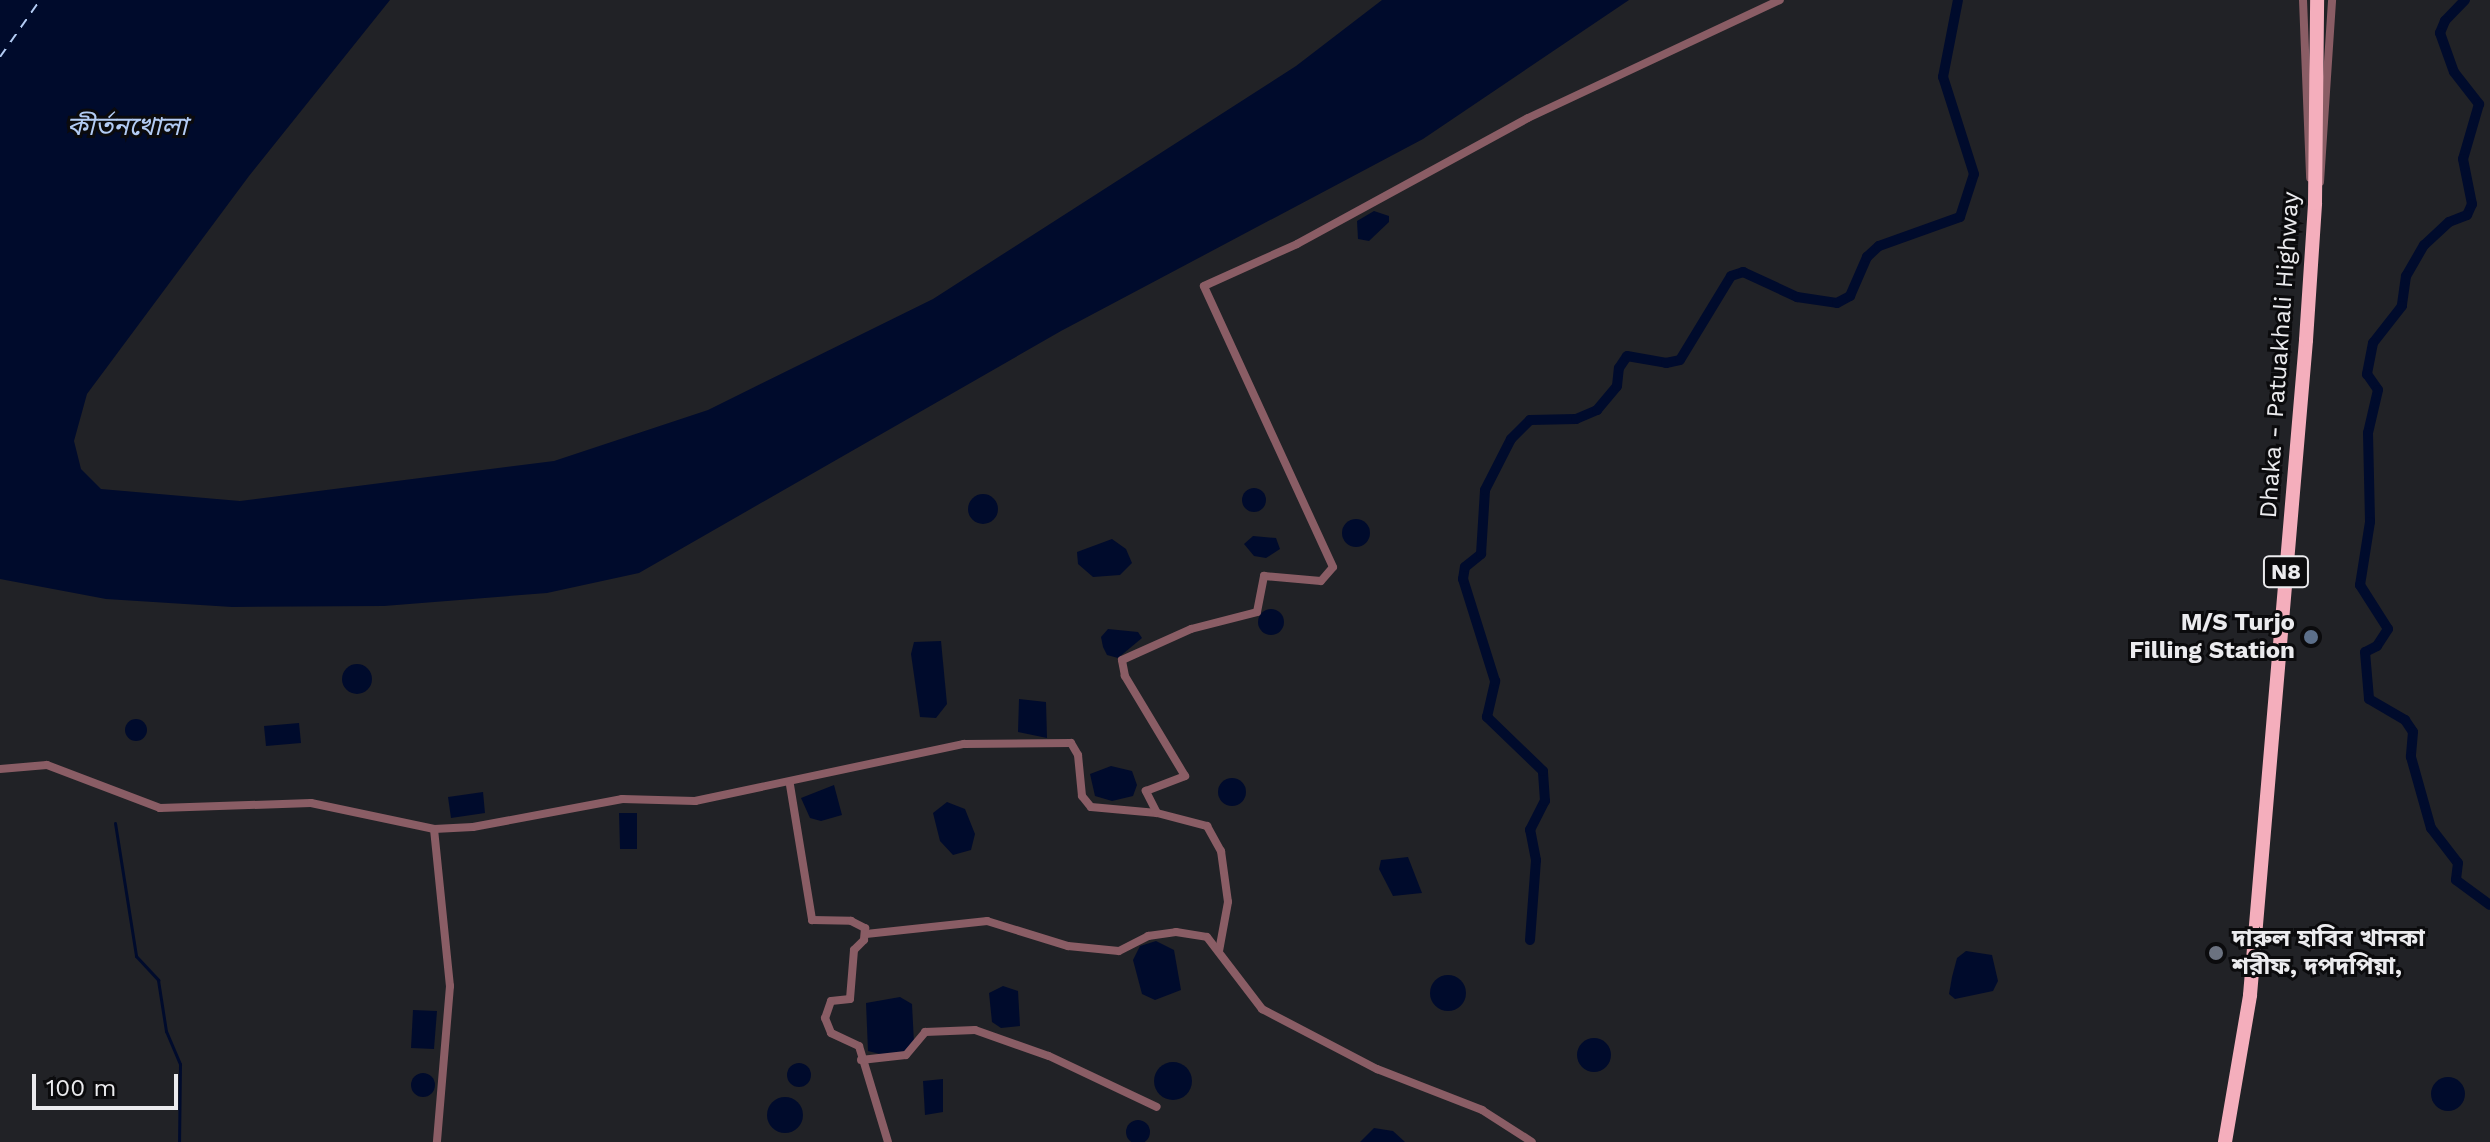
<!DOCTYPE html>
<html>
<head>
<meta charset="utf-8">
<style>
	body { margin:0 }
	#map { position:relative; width:2490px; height:1142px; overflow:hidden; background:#212226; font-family:"Work Sans","Noto Sans Bengali",sans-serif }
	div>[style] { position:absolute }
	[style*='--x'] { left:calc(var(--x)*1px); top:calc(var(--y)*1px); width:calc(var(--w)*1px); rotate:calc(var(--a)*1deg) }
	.water>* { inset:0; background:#000b2c }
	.round { border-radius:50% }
	.stream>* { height:3px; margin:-1.5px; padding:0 1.5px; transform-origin:1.5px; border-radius:1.5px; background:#000b2c }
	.canal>* { height:10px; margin:-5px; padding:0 5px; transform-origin:5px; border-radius:5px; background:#000b2c }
	.ferry>* { height:2px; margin-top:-1px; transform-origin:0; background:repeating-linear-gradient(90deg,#b3ccf4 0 10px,transparent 0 18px) }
	.minor>* { height:8px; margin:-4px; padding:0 4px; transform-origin:4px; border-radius:4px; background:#8a5d65 }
	.trunk>* { height:14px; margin:-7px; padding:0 7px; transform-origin:7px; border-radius:7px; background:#f4aebc }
	.dots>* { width:22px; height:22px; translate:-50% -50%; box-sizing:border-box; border:4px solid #0b0b0d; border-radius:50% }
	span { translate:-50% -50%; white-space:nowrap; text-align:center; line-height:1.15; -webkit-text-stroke:6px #0b0b0d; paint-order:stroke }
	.shield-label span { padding:2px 6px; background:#0b0b0d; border:2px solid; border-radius:6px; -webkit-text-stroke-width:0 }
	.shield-label { font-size:22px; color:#ebebee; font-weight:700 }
	.street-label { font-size:24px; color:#ebebee }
	.poi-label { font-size:24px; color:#ebebee; font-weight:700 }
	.right { translate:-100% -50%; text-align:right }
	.left { translate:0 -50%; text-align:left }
	.water-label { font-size:26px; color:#b3ccf4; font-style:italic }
	.scale { position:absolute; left:32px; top:1074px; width:146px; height:36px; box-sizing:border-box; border:4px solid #ebebee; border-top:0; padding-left:10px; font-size:24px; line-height:28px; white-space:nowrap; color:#ebebee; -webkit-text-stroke:6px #0b0b0d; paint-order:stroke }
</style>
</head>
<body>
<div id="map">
	<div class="water">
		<i style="clip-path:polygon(0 0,390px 0,249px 176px,87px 394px,74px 441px,81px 469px,101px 489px,240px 501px,554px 461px,708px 410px,933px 299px,1296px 66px,1382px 0,1629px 0,1423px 139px,1061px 331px,639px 573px,547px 593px,384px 606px,232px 607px,106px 599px,0 579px)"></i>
		<i style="clip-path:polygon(1374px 211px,1389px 216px,1389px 222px,1369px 241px,1358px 239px,1357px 221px)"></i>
		<i class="round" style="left:1242px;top:488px;width:24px;height:24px"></i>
		<i class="round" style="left:968px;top:494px;width:30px;height:30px"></i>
		<i class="round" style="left:1342px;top:519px;width:28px;height:28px"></i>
		<i style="clip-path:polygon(1253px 536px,1276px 538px,1280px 549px,1266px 558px,1254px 556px,1244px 544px)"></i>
		<i style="clip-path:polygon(1112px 539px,1126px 549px,1132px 563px,1120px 575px,1093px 577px,1078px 564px,1077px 552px)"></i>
		<i class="round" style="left:1258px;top:609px;width:26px;height:26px"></i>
		<i style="clip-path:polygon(1108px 629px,1138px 632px,1142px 638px,1118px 658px,1107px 655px,1103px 647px,1101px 637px)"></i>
		<i style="clip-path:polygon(941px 641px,947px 704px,936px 718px,920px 717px,911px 654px,914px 642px)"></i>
		<i class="round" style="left:342px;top:664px;width:30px;height:30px"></i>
		<i style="clip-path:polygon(1019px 699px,1046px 702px,1047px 738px,1018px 732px)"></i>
		<i class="round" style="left:125px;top:719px;width:22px;height:22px"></i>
		<i style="clip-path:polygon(299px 723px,301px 743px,266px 746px,264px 726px)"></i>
		<i style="clip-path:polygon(1111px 766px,1132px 771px,1137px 785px,1133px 796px,1112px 801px,1095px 796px,1090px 774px)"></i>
		<i class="round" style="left:1218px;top:778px;width:28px;height:28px"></i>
		<i style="clip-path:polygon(834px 785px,842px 815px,821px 821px,810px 818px,801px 798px)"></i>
		<i style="clip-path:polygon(483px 792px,485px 813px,451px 818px,448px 797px)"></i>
		<i style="clip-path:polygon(947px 802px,965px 809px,975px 834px,971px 850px,953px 855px,940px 841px,933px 813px)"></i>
		<i style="clip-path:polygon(619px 813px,637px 813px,637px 849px,620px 849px)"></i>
		<i style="clip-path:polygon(1408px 857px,1422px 893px,1393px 896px,1379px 869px,1381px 860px)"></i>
		<i style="clip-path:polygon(1156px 941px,1174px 950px,1181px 990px,1155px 1000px,1142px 994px,1133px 960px,1140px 946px)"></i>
		<i style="clip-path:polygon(1966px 951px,1992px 955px,1998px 981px,1993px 991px,1955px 999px,1949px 994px,1952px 977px,1957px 958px)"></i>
		<i class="round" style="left:1430px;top:975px;width:36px;height:36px"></i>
		<i style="clip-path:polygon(1003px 986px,1018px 991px,1020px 1026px,1001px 1028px,992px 1022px,989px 993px)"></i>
		<i style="clip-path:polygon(900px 997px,912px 1004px,914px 1043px,906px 1051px,884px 1055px,868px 1051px,866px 1003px)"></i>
		<i style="clip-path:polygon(413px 1010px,437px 1011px,434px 1049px,411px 1048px)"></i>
		<i class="round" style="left:1577px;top:1038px;width:34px;height:34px"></i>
		<i class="round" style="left:1154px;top:1062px;width:38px;height:38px"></i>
		<i class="round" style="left:787px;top:1063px;width:24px;height:24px"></i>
		<i class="round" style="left:411px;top:1073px;width:24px;height:24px"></i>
		<i class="round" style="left:2431px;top:1077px;width:34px;height:34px"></i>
		<i style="clip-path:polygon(943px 1079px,943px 1112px,925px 1115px,923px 1081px)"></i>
		<i class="round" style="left:767px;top:1097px;width:36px;height:36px"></i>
		<i class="round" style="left:1126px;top:1120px;width:24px;height:24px"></i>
		<i style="clip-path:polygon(1374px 1128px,1393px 1131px,1405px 1142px,1360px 1142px)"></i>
	</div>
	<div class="stream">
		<i style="--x:115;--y:823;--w:135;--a:81"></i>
		<i style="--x:136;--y:956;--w:33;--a:47"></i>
		<i style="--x:158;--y:980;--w:52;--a:81.1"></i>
		<i style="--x:166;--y:1031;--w:36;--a:67"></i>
		<i style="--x:180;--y:1064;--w:78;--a:90.7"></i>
	</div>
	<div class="canal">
		<i style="--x:2465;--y:0;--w:29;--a:134"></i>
		<i style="--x:2445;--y:21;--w:13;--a:113"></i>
		<i style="--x:2440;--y:33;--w:41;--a:70.3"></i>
		<i style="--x:2454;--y:72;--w:41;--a:52"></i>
		<i style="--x:2479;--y:104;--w:57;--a:106.2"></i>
		<i style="--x:2463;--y:159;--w:46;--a:78.7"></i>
		<i style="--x:2472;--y:204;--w:12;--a:114"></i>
		<i style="--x:2467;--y:215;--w:19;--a:159"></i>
		<i style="--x:2449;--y:222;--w:34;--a:137"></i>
		<i style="--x:2424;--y:245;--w:36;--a:120"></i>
		<i style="--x:2406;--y:276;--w:30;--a:98"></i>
		<i style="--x:2402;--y:306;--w:47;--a:128.1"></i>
		<i style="--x:2373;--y:343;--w:32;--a:101"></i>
		<i style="--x:2367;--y:374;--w:19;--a:55"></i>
		<i style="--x:2378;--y:390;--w:44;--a:103.1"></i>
		<i style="--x:2368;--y:433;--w:89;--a:88.7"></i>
		<i style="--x:2370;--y:522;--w:64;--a:99"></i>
		<i style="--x:2360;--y:585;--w:52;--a:57.5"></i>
		<i style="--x:2388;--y:629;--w:20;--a:123"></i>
		<i style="--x:2377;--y:646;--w:13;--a:153"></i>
		<i style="--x:2365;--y:652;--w:47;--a:85.1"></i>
		<i style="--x:2369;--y:699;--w:42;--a:30.3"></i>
		<i style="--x:2405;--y:720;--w:14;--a:56"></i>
		<i style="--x:2413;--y:732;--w:25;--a:95"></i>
		<i style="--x:2411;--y:757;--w:74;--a:74.3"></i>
		<i style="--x:2431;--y:828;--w:44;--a:52.4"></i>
		<i style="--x:2458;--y:863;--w:17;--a:97"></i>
		<i style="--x:2456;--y:880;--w:42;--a:36.3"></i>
		<i style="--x:1530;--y:940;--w:80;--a:-85.7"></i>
		<i style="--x:1536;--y:860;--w:31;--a:-101"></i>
		<i style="--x:1530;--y:830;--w:33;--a:-63"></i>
		<i style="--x:1545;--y:801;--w:30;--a:-94"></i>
		<i style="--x:1543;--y:771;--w:78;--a:-136"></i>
		<i style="--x:1487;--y:717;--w:37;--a:-77"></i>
		<i style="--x:1495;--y:681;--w:107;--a:-107.4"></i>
		<i style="--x:1463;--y:579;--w:12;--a:-81"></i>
		<i style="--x:1465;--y:567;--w:21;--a:-39"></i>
		<i style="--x:1481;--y:554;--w:64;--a:-86.4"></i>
		<i style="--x:1485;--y:490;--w:57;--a:-63"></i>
		<i style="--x:1511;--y:439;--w:27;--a:-45"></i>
		<i style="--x:1530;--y:420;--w:46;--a:-1.2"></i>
		<i style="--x:1576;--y:419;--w:23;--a:-23"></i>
		<i style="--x:1597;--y:410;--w:31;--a:-50"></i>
		<i style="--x:1617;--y:386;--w:18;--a:-84"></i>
		<i style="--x:1619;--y:368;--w:14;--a:-56"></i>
		<i style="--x:1627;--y:356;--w:40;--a:10"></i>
		<i style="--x:1666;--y:363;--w:14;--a:-12"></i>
		<i style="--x:1680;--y:360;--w:98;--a:-58.7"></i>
		<i style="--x:1731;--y:276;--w:13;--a:-18"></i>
		<i style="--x:1743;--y:272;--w:60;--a:24.8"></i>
		<i style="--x:1797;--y:297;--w:40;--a:8.5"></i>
		<i style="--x:1837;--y:303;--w:15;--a:-28"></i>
		<i style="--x:1850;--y:296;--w:43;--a:-66.4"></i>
		<i style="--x:1867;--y:257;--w:16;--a:-43"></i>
		<i style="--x:1879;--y:246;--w:86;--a:-19.7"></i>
		<i style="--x:1960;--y:217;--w:45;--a:-72"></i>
		<i style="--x:1974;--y:174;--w:102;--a:-107.7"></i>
		<i style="--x:1943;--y:77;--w:78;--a:-79"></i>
	</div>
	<div class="ferry">
		<i style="--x:0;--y:57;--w:70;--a:-54.9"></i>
	</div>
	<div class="minor">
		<i style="--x:2303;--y:0;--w:178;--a:87.7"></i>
		<i style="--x:2320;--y:182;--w:182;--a:-86.2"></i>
		<i style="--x:0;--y:769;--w:47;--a:-4.9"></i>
		<i style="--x:47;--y:765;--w:121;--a:20.8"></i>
		<i style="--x:160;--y:808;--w:151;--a:-1.9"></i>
		<i style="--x:311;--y:803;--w:126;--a:11.9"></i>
		<i style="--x:434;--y:829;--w:39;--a:-3"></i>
		<i style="--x:473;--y:827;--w:152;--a:-10.6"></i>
		<i style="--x:622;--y:799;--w:73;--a:1.6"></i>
		<i style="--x:695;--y:801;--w:275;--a:-12"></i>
		<i style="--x:964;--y:744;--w:107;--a:-0.5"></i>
		<i style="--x:1071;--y:743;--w:14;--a:60"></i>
		<i style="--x:1078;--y:755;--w:41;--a:84.4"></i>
		<i style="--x:1082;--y:796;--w:14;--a:51"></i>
		<i style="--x:1091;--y:807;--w:66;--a:5.2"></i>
		<i style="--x:1157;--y:813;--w:52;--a:14.6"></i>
		<i style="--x:1207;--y:826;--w:29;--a:61"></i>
		<i style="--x:1221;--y:851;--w:51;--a:82.2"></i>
		<i style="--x:1228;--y:902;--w:50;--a:100.4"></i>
		<i style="--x:790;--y:785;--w:137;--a:80.7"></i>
		<i style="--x:812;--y:920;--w:39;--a:1"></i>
		<i style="--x:851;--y:921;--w:16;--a:27"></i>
		<i style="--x:865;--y:928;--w:12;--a:95"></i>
		<i style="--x:864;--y:940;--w:14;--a:135"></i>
		<i style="--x:854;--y:950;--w:49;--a:94.7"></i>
		<i style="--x:850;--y:999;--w:19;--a:174"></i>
		<i style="--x:831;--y:1001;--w:18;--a:109"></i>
		<i style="--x:825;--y:1018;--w:16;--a:68"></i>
		<i style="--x:831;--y:1033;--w:31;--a:25"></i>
		<i style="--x:859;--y:1046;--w:100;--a:73.2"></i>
		<i style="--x:1157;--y:813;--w:25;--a:-117"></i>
		<i style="--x:1146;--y:791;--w:42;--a:-21"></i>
		<i style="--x:1185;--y:776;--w:117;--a:-121"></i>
		<i style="--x:1125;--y:676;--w:16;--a:-101"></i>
		<i style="--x:1122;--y:660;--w:76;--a:-24.2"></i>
		<i style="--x:1191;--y:629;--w:68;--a:-14.4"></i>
		<i style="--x:1257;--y:612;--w:37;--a:-79"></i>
		<i style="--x:1264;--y:576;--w:57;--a:5"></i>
		<i style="--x:1321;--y:581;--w:18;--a:-49"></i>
		<i style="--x:1333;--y:567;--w:309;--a:-114.7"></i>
		<i style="--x:1204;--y:286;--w:102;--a:-24.3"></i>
		<i style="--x:1297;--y:244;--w:263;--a:-28.6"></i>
		<i style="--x:1528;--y:118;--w:278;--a:-25.1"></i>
		<i style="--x:434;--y:829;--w:158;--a:84.2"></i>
		<i style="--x:450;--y:986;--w:157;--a:94.8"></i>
		<i style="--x:866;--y:934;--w:122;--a:-6.1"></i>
		<i style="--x:987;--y:921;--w:85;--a:17.2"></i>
		<i style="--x:1068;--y:946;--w:51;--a:5.6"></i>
		<i style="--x:1119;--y:951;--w:33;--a:-27"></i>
		<i style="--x:1148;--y:936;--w:28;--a:-8"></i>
		<i style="--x:1176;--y:932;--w:31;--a:9"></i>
		<i style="--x:1207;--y:937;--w:91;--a:52.6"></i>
		<i style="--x:1262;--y:1009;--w:130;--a:27.6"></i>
		<i style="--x:1377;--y:1069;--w:113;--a:21.3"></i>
		<i style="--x:1482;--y:1110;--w:59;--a:32.6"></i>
		<i style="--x:861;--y:1060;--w:45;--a:-6.3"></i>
		<i style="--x:906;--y:1055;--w:30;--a:-50"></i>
		<i style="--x:925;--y:1032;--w:50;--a:-2.3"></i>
		<i style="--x:975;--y:1030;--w:78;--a:19.4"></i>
		<i style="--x:1049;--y:1056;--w:119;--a:25.3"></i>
	</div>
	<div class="trunk">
		<i style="--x:2225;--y:1142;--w:149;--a:-80.3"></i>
		<i style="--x:2250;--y:995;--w:657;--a:-85.11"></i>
		<i style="--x:2306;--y:340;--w:137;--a:-86.2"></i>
		<i style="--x:2315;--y:203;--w:203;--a:-89.4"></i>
	</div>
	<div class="dots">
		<i style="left:2311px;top:637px;background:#5c6f8a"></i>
		<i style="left:2216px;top:953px;background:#6b7280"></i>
	</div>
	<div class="shield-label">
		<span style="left:2286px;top:572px">N8</span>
	</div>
	<div class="street-label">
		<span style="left:2280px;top:355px;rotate:-86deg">Dhaka - Patuakhali Highway</span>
	</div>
	<div class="poi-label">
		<span class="right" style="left:2295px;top:637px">M/S Turjo<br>Filling Station</span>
		<span class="left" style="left:2232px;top:953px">দারুল হাবিব খানকা<br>শরীফ, দপদপিয়া,</span>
	</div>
	<div class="water-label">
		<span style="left:127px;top:127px">কীর্তনখোলা</span>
	</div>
	<div class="scale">100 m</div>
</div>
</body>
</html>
